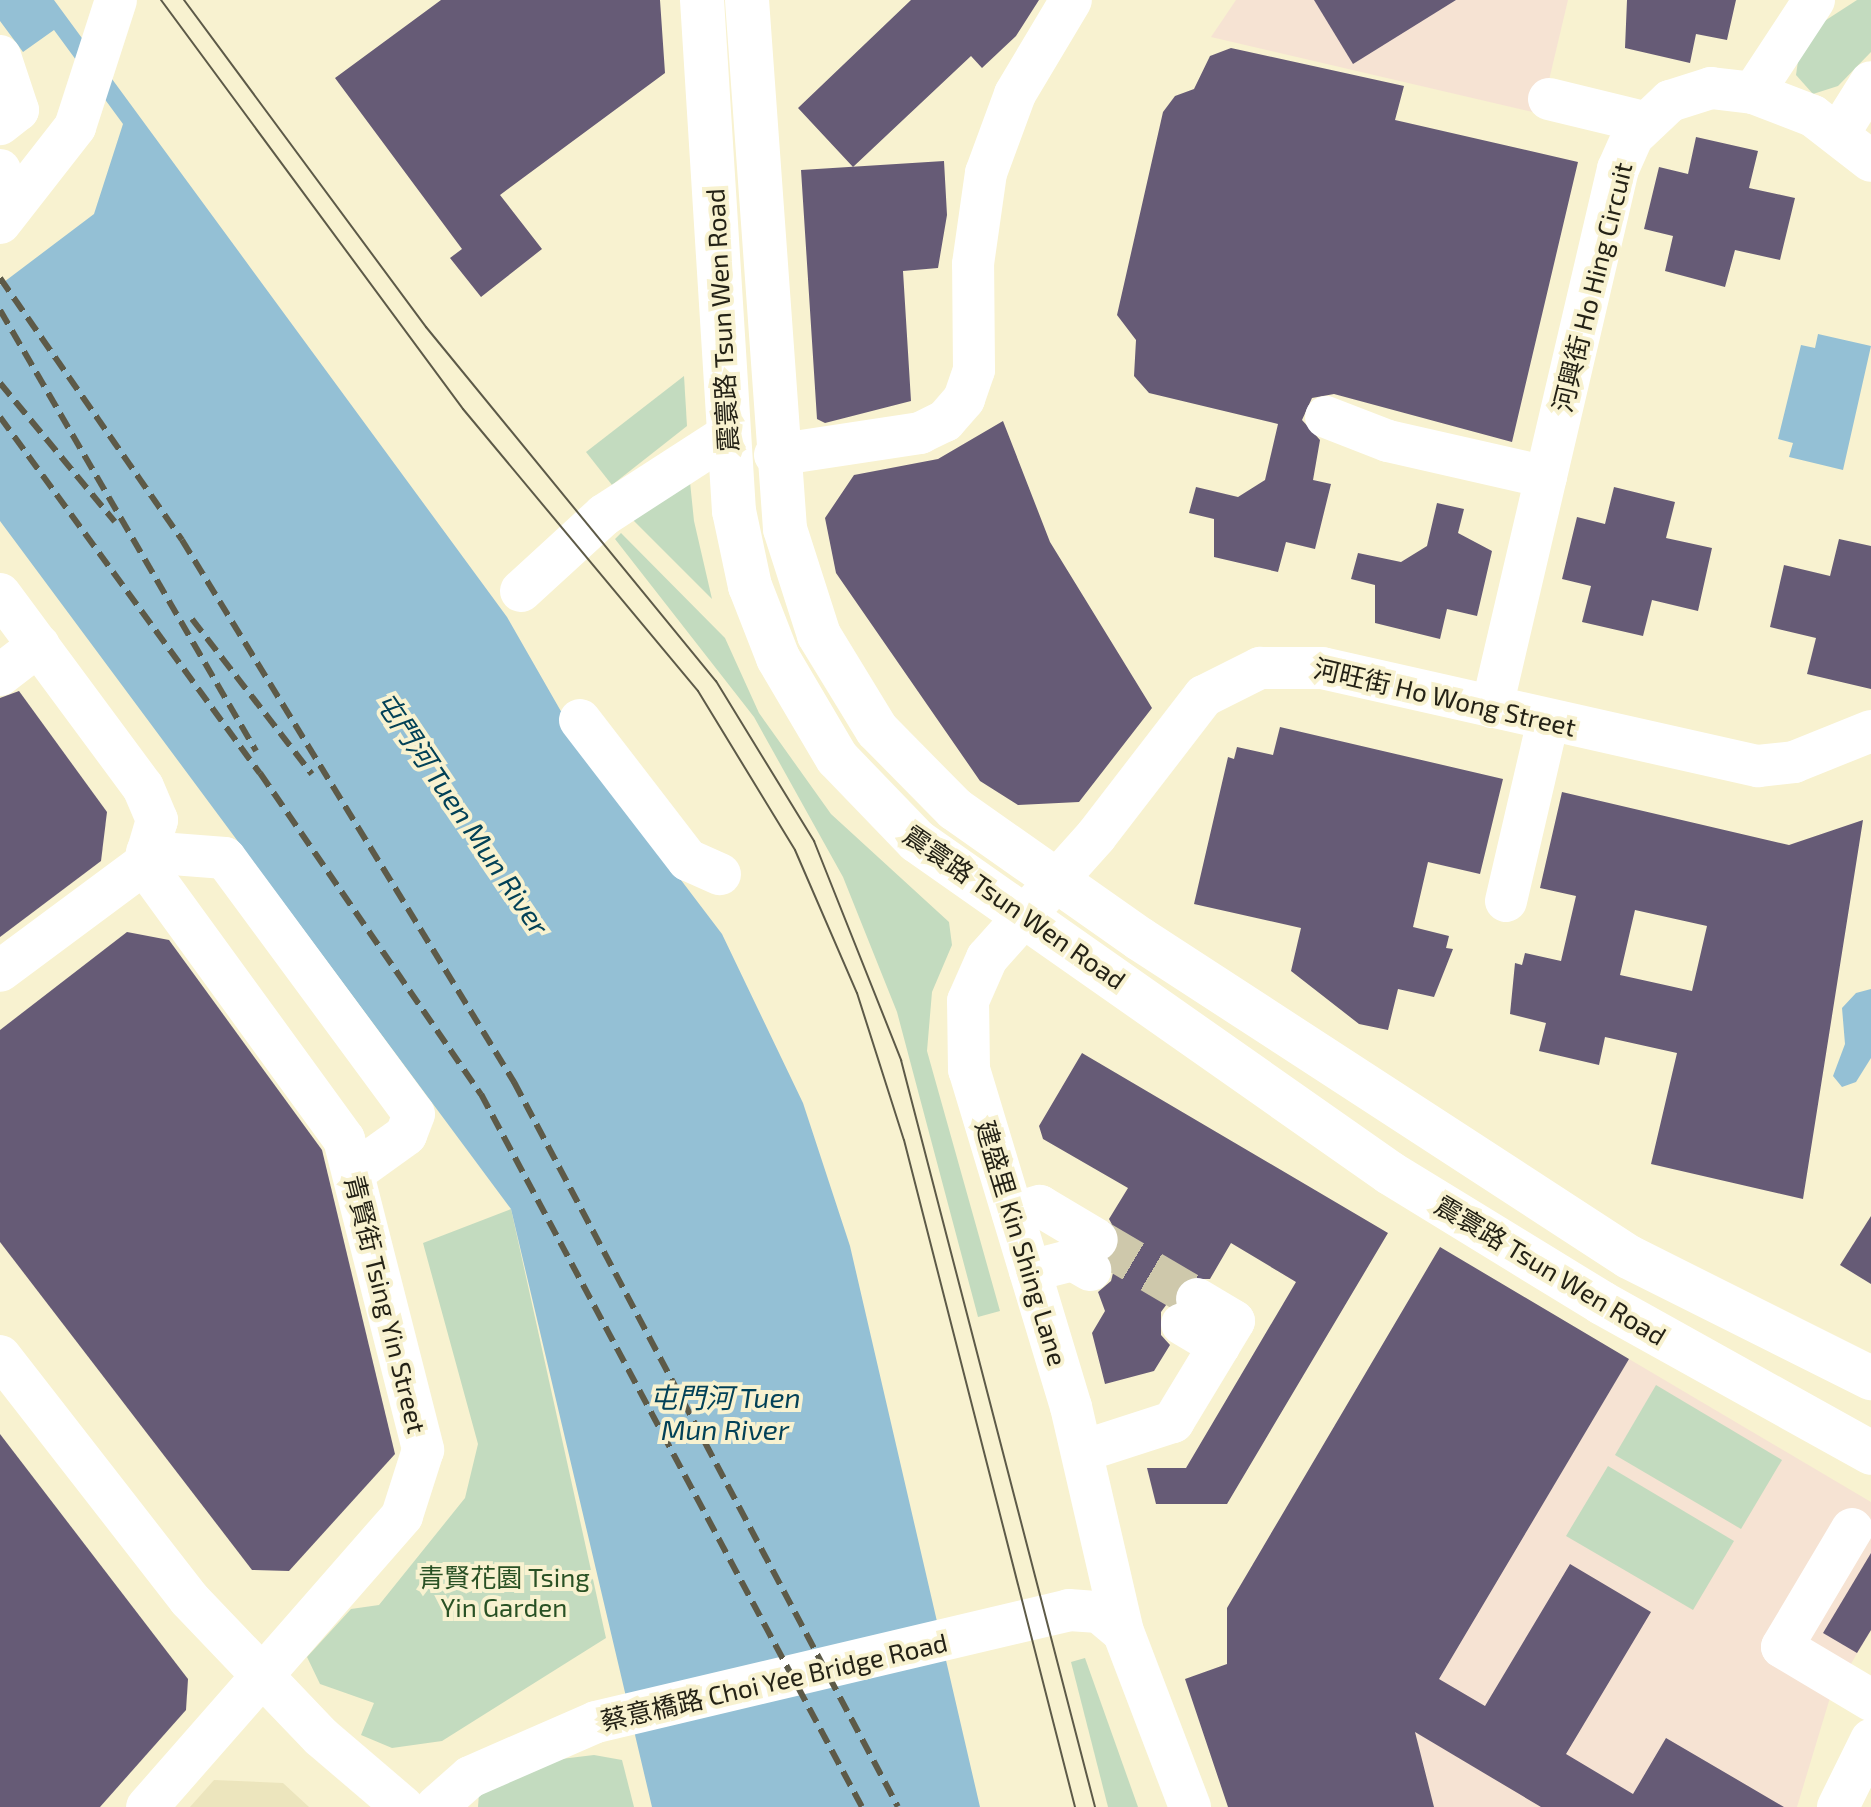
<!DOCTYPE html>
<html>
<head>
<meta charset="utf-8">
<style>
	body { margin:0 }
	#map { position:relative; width:1871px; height:1807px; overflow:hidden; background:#f8f2d0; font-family:"Exo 2","Noto Sans TC",sans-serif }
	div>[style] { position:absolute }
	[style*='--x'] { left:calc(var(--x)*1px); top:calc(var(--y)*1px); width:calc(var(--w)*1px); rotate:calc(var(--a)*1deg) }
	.built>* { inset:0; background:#ece5bd }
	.education>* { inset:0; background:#f6e3d3 }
	.green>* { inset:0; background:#c3dbbf }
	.water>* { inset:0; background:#94c0d5 }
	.pier>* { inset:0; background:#f8f2d0 }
	.building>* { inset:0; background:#665b76 }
	.minor-tunnel>* { height:42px; margin-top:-21px; transform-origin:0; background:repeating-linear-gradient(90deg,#cec8ab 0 42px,transparent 0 63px) }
	.minor>* { height:42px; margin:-21px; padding:0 21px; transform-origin:21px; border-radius:21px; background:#fff }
	.major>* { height:44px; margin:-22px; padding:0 22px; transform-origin:22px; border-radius:22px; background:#fff }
	.tram>* { height:2px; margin:-1px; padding:0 1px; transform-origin:1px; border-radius:1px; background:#5d5a48 }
	.rail>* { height:6px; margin-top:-3px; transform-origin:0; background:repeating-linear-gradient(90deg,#5d5a48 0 16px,transparent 0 24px) }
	span { translate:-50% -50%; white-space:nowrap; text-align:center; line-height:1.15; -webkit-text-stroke:8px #f8f2d0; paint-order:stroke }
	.street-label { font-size:26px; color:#242216 }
	.park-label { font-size:26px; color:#295124 }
	.water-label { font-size:28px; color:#024157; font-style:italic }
</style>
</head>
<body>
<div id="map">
	<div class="built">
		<i style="clip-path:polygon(214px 1780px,283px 1783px,309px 1807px,190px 1807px)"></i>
	</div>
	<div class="education">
		<i style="clip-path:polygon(1236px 0,1568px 0,1541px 114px,1211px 37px)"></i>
		<i style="clip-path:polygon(1629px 1359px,1871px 1502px,1871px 1630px,1829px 1701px,1797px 1807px,1434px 1807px,1412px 1723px)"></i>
	</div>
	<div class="green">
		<i style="clip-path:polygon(1857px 0,1871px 0,1871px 52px,1838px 86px,1813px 94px,1796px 75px,1798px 61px,1823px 22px)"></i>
		<i style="clip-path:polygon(684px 376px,687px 426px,612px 485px,586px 452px)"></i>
		<i style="clip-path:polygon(690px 482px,694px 521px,712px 599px,633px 520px)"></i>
		<i style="clip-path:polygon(621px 533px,725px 638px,759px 713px,831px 814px,949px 922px,952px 945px,932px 992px,927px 1051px,1000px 1311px,978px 1317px,897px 1012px,843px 877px,754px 717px,615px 539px)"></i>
		<i style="clip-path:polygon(511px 1209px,606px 1638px,442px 1741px,392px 1748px,361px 1735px,374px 1703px,320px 1684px,307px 1657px,351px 1609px,379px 1605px,465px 1498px,478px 1444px,423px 1243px)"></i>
		<i style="clip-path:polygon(1656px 1385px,1782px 1460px,1741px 1529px,1615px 1455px)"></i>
		<i style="clip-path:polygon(1608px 1466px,1734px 1541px,1693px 1610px,1566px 1536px)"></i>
		<i style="clip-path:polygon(1085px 1658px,1138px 1807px,1108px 1807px,1071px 1662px)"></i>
		<i style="clip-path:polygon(594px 1755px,622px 1760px,634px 1807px,478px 1807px,479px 1793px,528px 1763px)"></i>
	</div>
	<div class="water">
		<i style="clip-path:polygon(0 0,54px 0,507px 617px,586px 755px,722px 934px,803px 1103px,850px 1246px,980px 1807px,652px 1807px,511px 1209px,0 521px)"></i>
		<i style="clip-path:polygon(1818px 334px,1871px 346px,1843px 470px,1789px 457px,1793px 443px,1778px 439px,1801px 345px,1815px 348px)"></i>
		<i style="clip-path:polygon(1871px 989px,1871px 1058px,1856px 1082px,1842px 1087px,1833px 1076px,1845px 1044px,1842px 1008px,1856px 993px)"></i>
	</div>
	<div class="pier">
		<i style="clip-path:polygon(0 21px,23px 52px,54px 30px,123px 124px,94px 214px,0 285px)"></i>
	</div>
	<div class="building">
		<i style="clip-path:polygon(441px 0,660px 0,665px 73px,500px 195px,542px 249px,481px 297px,450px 258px,462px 249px,335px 78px)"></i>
		<i style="clip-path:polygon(911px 0,1039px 0,1016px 36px,982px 68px,971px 56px,853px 167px,798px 108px)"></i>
		<i style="clip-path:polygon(1314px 0,1456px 0,1353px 64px)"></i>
		<i style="clip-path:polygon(1627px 0,1736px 0,1727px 40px,1696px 34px,1690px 63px,1625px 48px)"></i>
		<i style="clip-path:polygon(1231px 48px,1404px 86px,1395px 120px,1578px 162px,1512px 442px,1334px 394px,1312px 398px,1302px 420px,1320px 440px,1313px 480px,1331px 484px,1315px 549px,1286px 542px,1278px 572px,1214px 557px,1214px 519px,1189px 513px,1196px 487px,1238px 497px,1265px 480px,1278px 424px,1149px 393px,1134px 376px,1136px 340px,1117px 315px,1163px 112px,1175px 96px,1194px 89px,1210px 56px)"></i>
		<i style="clip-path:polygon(1696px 137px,1758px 151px,1749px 188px,1795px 198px,1780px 260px,1735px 250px,1725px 287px,1665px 271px,1673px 236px,1644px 229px,1659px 167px,1688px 174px)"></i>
		<i style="clip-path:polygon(944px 161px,947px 215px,938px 268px,903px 271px,911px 401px,825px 423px,817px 419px,801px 170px)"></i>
		<i style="clip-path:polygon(1003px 421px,1050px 542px,1152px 708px,1079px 802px,1018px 805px,980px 781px,836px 573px,825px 518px,854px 475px,938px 459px)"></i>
		<i style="clip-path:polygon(1614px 487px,1675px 502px,1666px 538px,1712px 548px,1698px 611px,1652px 600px,1643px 636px,1582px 622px,1591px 586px,1562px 579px,1577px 517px,1605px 524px)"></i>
		<i style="clip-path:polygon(1437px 503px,1464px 509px,1458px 533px,1492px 551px,1477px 616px,1447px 609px,1440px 639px,1375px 623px,1375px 585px,1351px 579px,1358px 553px,1401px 562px,1427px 546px)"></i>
		<i style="clip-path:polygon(1839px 539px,1871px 546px,1871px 689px,1807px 674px,1816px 638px,1770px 627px,1784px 565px,1830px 576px)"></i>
		<i style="clip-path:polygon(19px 691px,107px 812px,101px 861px,0 937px,0 698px)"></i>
		<i style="clip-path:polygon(1280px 727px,1503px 779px,1480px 874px,1428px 862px,1413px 927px,1449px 936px,1446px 948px,1453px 949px,1434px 997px,1398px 989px,1388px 1030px,1359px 1024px,1291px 971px,1301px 928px,1194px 904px,1228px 757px,1234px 759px,1237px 747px,1273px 755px)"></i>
		<i style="clip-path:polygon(evenodd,1562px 792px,1789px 845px,1863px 820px,1803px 1199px,1651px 1164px,1677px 1053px,1605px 1037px,1599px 1065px,1539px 1051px,1546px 1023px,1510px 1014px,1515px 963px,1522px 965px,1525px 953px,1561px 961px,1576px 896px,1540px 888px,1562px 792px,1635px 910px,1707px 926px,1692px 991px,1620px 975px,1635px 910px)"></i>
		<i style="clip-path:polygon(127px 932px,169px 940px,322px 1150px,395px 1454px,289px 1571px,252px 1570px,0 1242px,0 1030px)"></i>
		<i style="clip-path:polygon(1082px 1053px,1388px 1233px,1227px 1504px,1156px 1504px,1147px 1468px,1186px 1468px,1296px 1282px,1231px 1243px,1210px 1279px,1185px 1279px,1161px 1312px,1161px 1335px,1170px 1345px,1154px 1371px,1105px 1384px,1092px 1333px,1105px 1311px,1098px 1292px,1111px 1281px,1121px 1241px,1109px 1219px,1128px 1188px,1043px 1139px,1039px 1126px)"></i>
		<i style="clip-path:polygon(1871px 1216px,1871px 1284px,1840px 1265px)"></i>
		<i style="clip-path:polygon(1440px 1247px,1629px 1359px,1439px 1679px,1485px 1706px,1570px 1564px,1651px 1612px,1566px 1754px,1633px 1794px,1666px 1738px,1784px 1807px,1541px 1807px,1415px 1732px,1434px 1807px,1228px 1807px,1185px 1679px,1227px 1664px,1227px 1608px)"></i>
		<i style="clip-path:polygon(0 1434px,188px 1679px,186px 1710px,100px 1807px,0 1807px)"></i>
		<i style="clip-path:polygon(1871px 1553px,1871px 1630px,1857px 1653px,1823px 1633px)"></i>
	</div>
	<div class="minor-tunnel">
		<i style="--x:1097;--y:1240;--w:116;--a:30.5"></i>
	</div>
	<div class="minor">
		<i style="--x:0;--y:56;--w:57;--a:71.6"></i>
		<i style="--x:18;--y:110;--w:23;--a:142"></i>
		<i style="--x:1753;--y:93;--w:111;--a:-56.7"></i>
		<i style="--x:1549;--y:99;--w:98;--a:13.6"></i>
		<i style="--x:1839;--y:133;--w:60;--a:-57.9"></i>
		<i style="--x:0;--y:170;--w:30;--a:90"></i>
		<i style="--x:0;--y:223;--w:122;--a:-52"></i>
		<i style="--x:75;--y:127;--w:133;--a:-72.1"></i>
		<i style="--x:1326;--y:417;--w:66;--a:21.2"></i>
		<i style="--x:1388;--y:441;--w:162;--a:12.8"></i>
		<i style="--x:775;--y:455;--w:147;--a:-8.6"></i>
		<i style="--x:920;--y:433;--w:28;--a:-26"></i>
		<i style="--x:945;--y:421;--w:29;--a:-49"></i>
		<i style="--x:964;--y:399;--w:31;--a:-71"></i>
		<i style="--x:974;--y:370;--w:106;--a:-90.5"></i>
		<i style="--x:973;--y:264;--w:92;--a:-81.9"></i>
		<i style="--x:986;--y:173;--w:84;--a:-69.8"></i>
		<i style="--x:1015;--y:94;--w:109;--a:-59.2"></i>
		<i style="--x:521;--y:591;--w:113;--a:-42.5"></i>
		<i style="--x:604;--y:515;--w:149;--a:-32.9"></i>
		<i style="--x:0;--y:594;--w:240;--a:53.5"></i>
		<i style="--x:143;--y:787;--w:36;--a:67"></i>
		<i style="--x:157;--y:820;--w:46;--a:106.5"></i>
		<i style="--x:144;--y:864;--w:179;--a:143.4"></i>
		<i style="--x:0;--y:675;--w:49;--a:-37.6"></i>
		<i style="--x:1492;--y:707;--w:553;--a:-76.82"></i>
		<i style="--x:1618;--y:169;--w:36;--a:-66"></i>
		<i style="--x:1633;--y:136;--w:51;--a:-43.4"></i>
		<i style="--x:1670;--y:101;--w:43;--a:-17.6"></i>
		<i style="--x:1711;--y:88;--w:42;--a:6.8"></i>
		<i style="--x:1753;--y:93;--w:64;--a:21"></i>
		<i style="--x:1813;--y:116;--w:73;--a:37.8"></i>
		<i style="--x:580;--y:720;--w:177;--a:52.4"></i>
		<i style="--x:688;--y:860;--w:35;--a:24"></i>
		<i style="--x:147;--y:852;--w:78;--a:4.4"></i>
		<i style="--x:225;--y:858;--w:318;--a:53.6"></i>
		<i style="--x:414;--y:1114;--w:22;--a:111"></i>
		<i style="--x:406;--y:1135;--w:65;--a:144.4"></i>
		<i style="--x:144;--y:864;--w:340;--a:54"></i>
		<i style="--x:344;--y:1139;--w:321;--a:75.7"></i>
		<i style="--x:423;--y:1450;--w:69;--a:107.7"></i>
		<i style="--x:402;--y:1516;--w:387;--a:131.2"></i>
		<i style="--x:1506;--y:901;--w:186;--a:-76.9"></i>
		<i style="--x:1013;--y:1214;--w:28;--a:-17"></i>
		<i style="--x:1040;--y:1206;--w:66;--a:30.8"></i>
		<i style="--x:1030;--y:1271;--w:44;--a:-14.3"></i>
		<i style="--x:1073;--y:1260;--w:20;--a:30"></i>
		<i style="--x:1182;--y:1324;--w:43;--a:30.7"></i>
		<i style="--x:1219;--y:1346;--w:29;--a:-59"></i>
		<i style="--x:1234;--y:1321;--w:43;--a:-149.3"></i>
		<i style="--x:0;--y:1356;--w:308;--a:52.1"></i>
		<i style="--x:189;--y:1599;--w:191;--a:46.3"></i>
		<i style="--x:321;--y:1737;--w:108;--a:40.5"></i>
		<i style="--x:1083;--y:1451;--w:95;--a:-17.9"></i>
		<i style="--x:1173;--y:1422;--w:89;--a:-58.8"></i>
		<i style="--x:1852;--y:1529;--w:137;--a:120.7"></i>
		<i style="--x:1782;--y:1647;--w:104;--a:30.8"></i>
		<i style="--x:436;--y:1807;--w:45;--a:-41.4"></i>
		<i style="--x:470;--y:1777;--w:137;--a:-23.6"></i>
		<i style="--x:596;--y:1722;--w:486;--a:-13.3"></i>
		<i style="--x:1069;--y:1610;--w:30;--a:4"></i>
		<i style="--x:1099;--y:1612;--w:31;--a:40"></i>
		<i style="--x:1190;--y:1807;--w:187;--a:-110.9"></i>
		<i style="--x:1123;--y:1632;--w:231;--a:-103"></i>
		<i style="--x:1071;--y:1407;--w:352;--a:-106.8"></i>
		<i style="--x:969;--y:1070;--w:69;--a:-90.8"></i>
		<i style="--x:968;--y:1001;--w:47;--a:-66.2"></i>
		<i style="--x:987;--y:958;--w:164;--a:-48.2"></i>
		<i style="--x:1096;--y:836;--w:177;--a:-52.4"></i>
		<i style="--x:1204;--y:696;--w:63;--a:-26.6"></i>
		<i style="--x:1260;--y:668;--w:62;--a:0"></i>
		<i style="--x:1322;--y:668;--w:447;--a:12.7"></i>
		<i style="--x:1758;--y:766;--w:36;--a:-6"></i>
		<i style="--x:1794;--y:762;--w:83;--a:-21.9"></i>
		<i style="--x:1838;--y:1807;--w:75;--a:-63.8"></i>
	</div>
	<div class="major">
		<i style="--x:702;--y:0;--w:512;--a:86.42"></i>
		<i style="--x:734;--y:511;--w:77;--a:78"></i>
		<i style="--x:750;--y:586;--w:77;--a:68.7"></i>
		<i style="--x:778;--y:658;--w:116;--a:59.5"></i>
		<i style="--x:837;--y:758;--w:115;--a:46.1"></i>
		<i style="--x:917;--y:841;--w:578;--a:35.07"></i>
		<i style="--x:1390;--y:1173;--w:249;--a:31.5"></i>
		<i style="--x:1602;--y:1303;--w:308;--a:29.1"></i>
		<i style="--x:747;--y:0;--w:530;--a:85.89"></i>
		<i style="--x:785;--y:529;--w:111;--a:72.2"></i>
		<i style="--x:819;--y:635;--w:111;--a:58.6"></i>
		<i style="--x:877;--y:730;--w:111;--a:45.4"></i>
		<i style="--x:955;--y:809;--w:226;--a:35.1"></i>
		<i style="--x:1140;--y:939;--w:583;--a:33.04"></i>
		<i style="--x:1629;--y:1257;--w:271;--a:26.6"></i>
	</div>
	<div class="tram">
		<i style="--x:161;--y:0;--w:508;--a:53.56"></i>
		<i style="--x:463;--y:409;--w:367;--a:50.2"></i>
		<i style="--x:698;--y:691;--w:186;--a:58.6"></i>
		<i style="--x:795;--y:850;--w:156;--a:66.6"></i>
		<i style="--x:857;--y:993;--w:154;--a:72.3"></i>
		<i style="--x:904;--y:1140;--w:689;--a:75.62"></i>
		<i style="--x:184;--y:0;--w:407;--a:53.5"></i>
		<i style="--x:426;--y:327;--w:458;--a:50.7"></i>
		<i style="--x:716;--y:681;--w:188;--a:58.5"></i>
		<i style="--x:814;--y:841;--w:236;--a:68.3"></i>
		<i style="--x:901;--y:1060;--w:772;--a:75.44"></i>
	</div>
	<div class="rail">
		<i style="--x:0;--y:278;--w:319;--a:55.2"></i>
		<i style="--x:182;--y:540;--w:636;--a:58.51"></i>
		<i style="--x:514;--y:1082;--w:820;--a:62.09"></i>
		<i style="--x:0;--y:310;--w:510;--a:59.86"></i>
		<i style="--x:0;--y:383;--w:180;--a:50.4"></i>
		<i style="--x:0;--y:417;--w:441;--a:53.9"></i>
		<i style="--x:260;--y:773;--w:390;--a:55.5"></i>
		<i style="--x:481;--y:1094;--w:808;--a:61.88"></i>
		<i style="--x:192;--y:619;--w:196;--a:52.3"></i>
	</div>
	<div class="street-label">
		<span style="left:1592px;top:287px;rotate:-76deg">河興街 Ho Hing Circuit</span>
		<span style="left:721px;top:320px;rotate:-93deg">震寰路 Tsun Wen Road</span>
		<span style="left:1445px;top:697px;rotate:13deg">河旺街 Ho Wong Street</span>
		<span style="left:1015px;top:907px;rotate:35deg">震寰路 Tsun Wen Road</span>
		<span style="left:1022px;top:1243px;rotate:73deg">建盛里 Kin Shing Lane</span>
		<span style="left:1551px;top:1270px;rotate:31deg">震寰路 Tsun Wen Road</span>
		<span style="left:386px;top:1304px;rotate:76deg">青賢街 Tsing Yin Street</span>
		<span style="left:774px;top:1681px;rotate:-13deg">蔡意橋路 Choi Yee Bridge Road</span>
	</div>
	<div class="park-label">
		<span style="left:504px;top:1592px">青賢花園 Tsing<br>Yin Garden</span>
	</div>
	<div class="water-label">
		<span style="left:463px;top:813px;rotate:56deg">屯門河 Tuen Mun River</span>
		<span style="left:725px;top:1413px">屯門河 Tuen<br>Mun River</span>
	</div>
</div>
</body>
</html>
